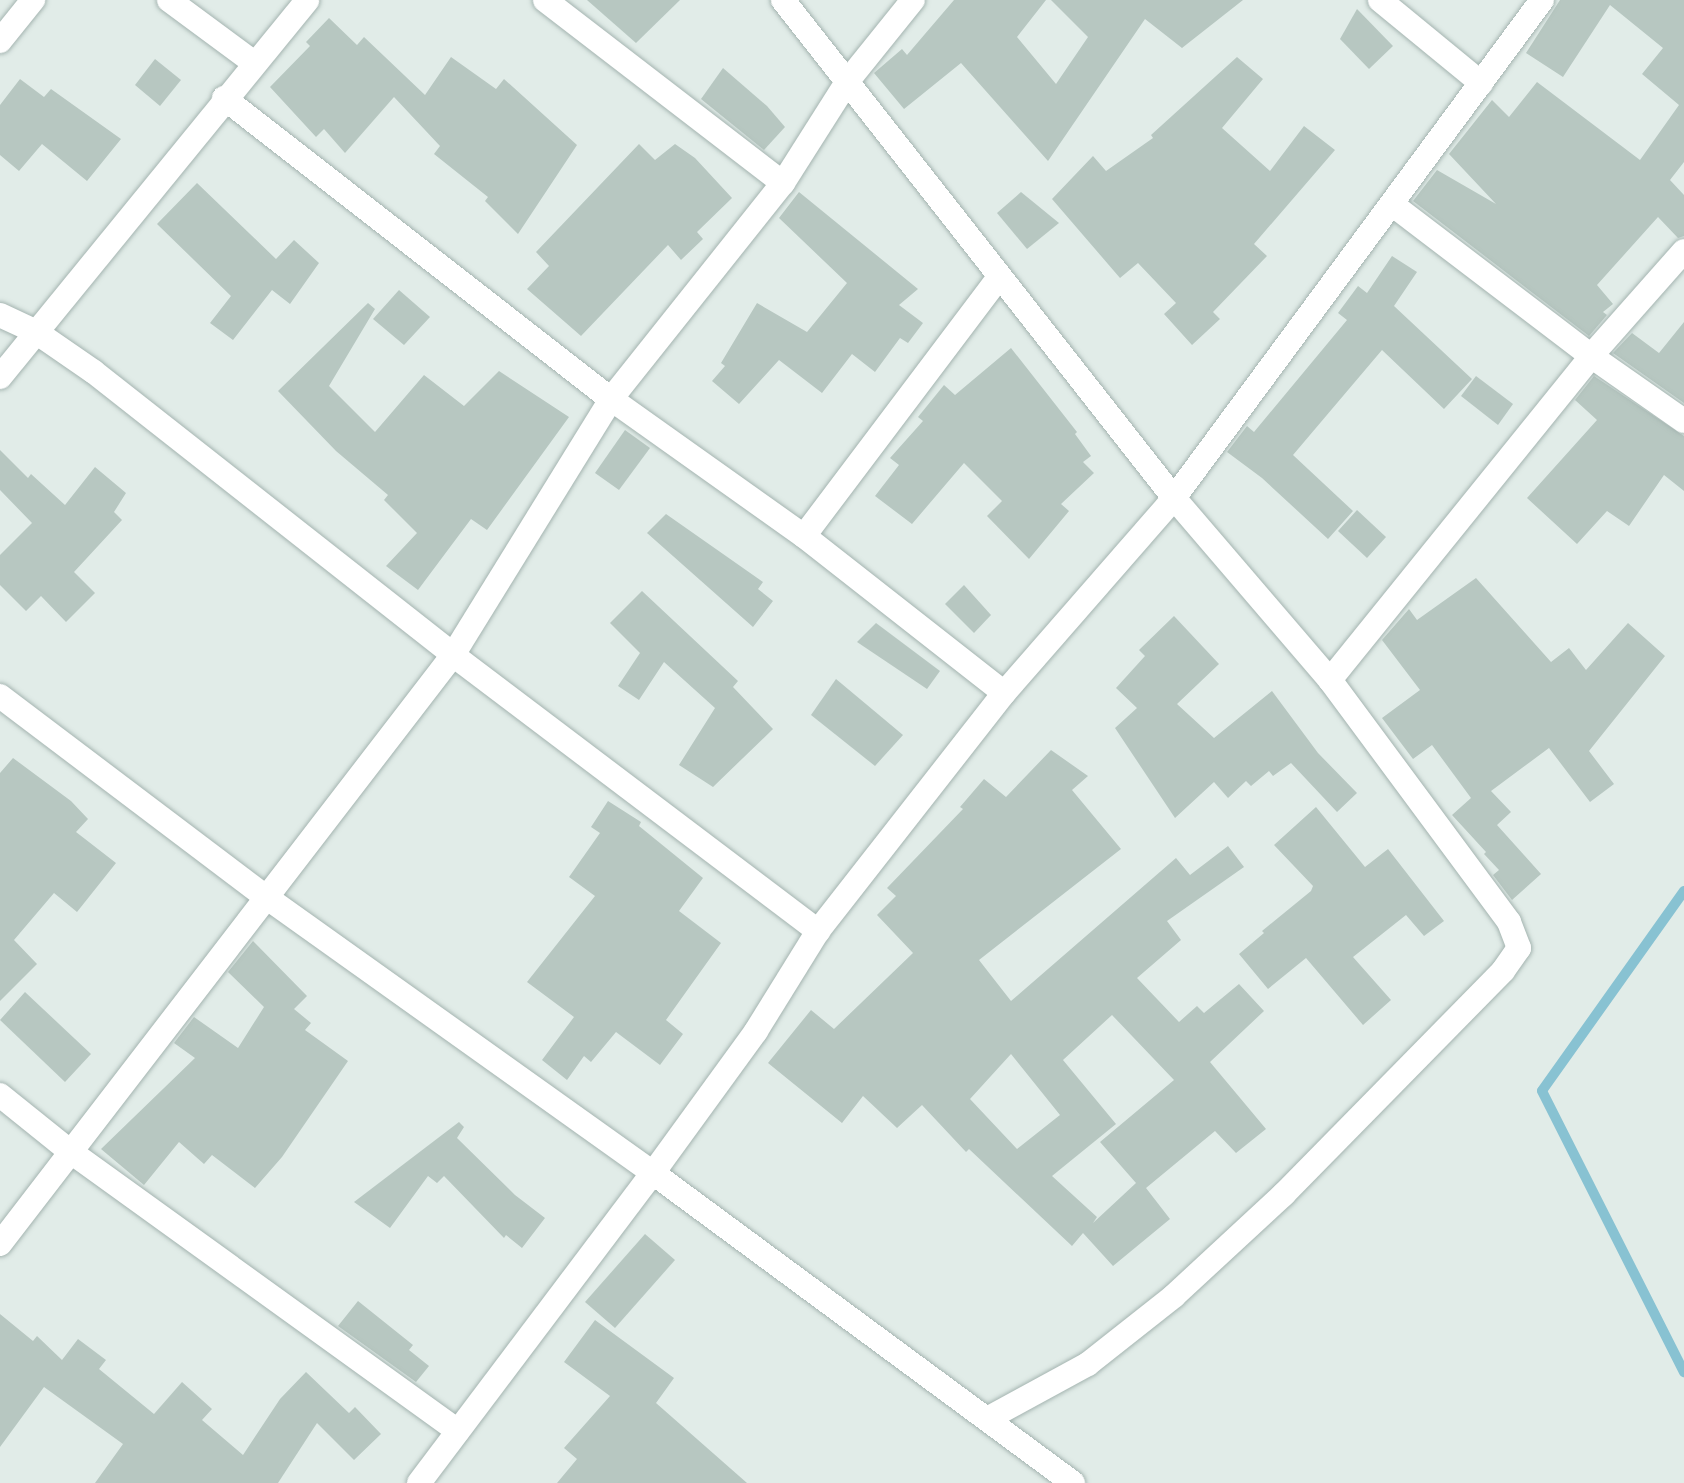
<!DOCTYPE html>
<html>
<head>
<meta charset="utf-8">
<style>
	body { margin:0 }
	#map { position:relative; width:1684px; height:1483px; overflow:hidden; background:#e1ece8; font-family:"PT Sans",sans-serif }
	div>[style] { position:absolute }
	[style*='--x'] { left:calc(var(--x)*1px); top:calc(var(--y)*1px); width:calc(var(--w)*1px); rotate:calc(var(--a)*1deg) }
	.stream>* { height:10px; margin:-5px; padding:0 5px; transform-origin:5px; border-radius:5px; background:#88c2d2 }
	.building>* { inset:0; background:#b7c7c1 }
	.roads { filter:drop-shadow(0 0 2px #a4b4b0) drop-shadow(0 0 2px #a4b4b0) }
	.minor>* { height:24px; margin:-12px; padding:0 12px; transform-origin:12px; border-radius:12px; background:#fff }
	.secondary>* { height:24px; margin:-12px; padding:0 12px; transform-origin:12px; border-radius:12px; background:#fff }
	span { translate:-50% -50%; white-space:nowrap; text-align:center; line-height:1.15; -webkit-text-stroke:6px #f2f9f6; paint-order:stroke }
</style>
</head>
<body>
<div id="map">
	<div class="stream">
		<i style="--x:1684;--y:891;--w:245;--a:125.4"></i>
		<i style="--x:1542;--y:1091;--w:315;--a:63.2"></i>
	</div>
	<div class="building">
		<i style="clip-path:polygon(587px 0,680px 0,636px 43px)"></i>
		<i style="clip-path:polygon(954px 0,1046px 0,1017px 37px,1056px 84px,1088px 37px,1051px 0,1243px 0,1182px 48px,1145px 19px,1048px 161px,961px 63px,904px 109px,874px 73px,902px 49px,907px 55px)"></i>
		<i style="clip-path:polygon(1560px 0,1684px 0,1684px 162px,1670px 180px,1684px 195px,1684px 236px,1678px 238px,1658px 217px,1597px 285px,1613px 304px,1603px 312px,1607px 315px,1589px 336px,1413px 201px,1437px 170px,1496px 204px,1449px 154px,1492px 100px,1509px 117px,1537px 82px,1640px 160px,1679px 105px,1642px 74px,1663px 48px,1610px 5px,1563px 77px,1526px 53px)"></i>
		<i style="clip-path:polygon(1357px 9px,1393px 46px,1369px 69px,1340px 39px)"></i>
		<i style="clip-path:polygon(329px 18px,357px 45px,364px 37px,425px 95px,451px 57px,496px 89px,504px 79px,577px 145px,518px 234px,485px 201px,488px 197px,434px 154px,440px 146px,394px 97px,345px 153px,324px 129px,316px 137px,270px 87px,310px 46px,306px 42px)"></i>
		<i style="clip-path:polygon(1237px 57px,1263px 79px,1222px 128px,1270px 171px,1304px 126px,1335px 150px,1254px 244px,1267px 256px,1213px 312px,1220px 319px,1192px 345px,1164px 314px,1176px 303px,1138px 263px,1120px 278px,1052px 199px,1093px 156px,1106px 171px,1153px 138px,1151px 135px)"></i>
		<i style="clip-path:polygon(155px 59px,181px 80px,160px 106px,135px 85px)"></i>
		<i style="clip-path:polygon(723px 68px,767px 106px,785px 127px,764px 150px,701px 99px)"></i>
		<i style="clip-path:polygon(20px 79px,44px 97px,51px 89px,121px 139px,87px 181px,42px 144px,19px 171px,0 155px,0 105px)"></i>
		<i style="clip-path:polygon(639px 144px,655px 160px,675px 144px,695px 158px,732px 198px,697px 232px,703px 239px,681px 260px,668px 245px,581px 336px,527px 289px,549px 266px,536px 252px)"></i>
		<i style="clip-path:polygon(197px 183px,276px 259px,294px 240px,319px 263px,290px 304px,272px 290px,233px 340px,210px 323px,231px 296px,157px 224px)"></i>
		<i style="clip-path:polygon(799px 192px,918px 289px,899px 305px,923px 323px,908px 343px,900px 338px,875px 372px,852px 354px,822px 393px,779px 360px,739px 404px,712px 381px,725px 366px,721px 363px,757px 303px,807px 332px,847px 283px,779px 218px)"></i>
		<i style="clip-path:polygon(1021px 192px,1059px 223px,1027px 249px,997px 213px)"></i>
		<i style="clip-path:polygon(1392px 256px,1417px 272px,1394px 306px,1472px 379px,1444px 409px,1382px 350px,1293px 455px,1353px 511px,1328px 539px,1262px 478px,1227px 452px,1247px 426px,1254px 432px,1347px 320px,1338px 313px,1358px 286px,1367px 293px)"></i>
		<i style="clip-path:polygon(399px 290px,430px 317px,404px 345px,373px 319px)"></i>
		<i style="clip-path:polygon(368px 303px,375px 309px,329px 386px,375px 432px,424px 375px,464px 406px,499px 371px,569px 417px,487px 530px,471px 519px,418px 590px,386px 566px,417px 533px,384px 500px,388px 495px,336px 451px,278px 391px)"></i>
		<i style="clip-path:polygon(1684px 322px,1684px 403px,1613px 353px,1632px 333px,1659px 353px)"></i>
		<i style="clip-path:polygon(1011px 348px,1077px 432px,1075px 434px,1091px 456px,1083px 462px,1094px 473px,1061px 504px,1069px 511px,1029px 559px,987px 516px,1002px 501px,964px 463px,912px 524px,875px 496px,899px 465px,890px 458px,923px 421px,918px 417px,944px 385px,955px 395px)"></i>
		<i style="clip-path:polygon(1476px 376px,1513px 404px,1498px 425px,1461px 396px)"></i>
		<i style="clip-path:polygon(1594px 376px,1684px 436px,1684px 491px,1664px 475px,1629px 526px,1607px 511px,1577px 544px,1527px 498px,1597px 420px,1575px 400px)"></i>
		<i style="clip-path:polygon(625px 430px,650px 448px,619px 490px,595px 473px)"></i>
		<i style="clip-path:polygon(0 450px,28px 478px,31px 474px,65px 505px,95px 467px,126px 493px,114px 512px,122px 520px,74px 572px,95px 593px,66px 622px,41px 596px,26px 611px,0 585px,0 555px,32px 523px,0 490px)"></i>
		<i style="clip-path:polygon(1357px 510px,1386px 537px,1367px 558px,1338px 531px)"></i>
		<i style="clip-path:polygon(666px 514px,763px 582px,758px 589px,773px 601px,753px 627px,647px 533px)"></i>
		<i style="clip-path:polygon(1476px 578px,1551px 662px,1569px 648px,1586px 670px,1628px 623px,1665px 656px,1589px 751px,1614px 784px,1590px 802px,1549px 748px,1491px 791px,1511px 812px,1497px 825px,1541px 874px,1512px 900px,1493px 875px,1499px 870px,1484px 854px,1486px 852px,1452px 815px,1471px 798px,1432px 745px,1413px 759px,1382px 718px,1420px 690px,1382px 640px,1409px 609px,1417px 620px)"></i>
		<i style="clip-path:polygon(964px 585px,991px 615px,974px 633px,945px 604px)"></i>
		<i style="clip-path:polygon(642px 591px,738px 681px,733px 687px,773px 729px,713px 787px,679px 765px,715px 708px,664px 662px,639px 700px,618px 686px,640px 653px,610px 623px)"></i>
		<i style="clip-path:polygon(1174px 616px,1219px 664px,1177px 704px,1214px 738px,1272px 691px,1318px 753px,1357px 793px,1337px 812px,1291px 763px,1273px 776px,1269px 771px,1251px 786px,1246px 781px,1228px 798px,1214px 782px,1175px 818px,1115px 728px,1137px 708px,1116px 688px,1145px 656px,1139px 650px)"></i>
		<i style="clip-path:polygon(876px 623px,940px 671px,927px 689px,857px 642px)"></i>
		<i style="clip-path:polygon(836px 679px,903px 735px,875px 766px,811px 715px)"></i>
		<i style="clip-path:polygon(evenodd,1051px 750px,1088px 776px,1072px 790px,1121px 849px,979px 960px,1011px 1001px,1176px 858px,1190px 875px,1228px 846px,1244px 867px,1167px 921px,1181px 940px,1137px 978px,1179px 1022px,1197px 1006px,1204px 1013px,1239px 984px,1264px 1011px,1210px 1062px,1266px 1129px,1236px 1153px,1215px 1131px,1146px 1188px,1170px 1219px,1113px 1266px,1083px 1233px,1072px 1246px,969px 1149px,966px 1152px,922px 1105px,897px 1128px,863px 1096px,842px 1123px,768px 1063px,811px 1010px,834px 1029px,913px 953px,877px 915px,896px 896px,887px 888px,963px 809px,960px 807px,984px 779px,1006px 797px,1051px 750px,1112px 1015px,1174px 1080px,1100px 1142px,1136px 1183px,1093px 1223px,1097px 1217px,1052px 1176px,1116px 1124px,1063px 1060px,1112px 1015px,1051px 750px,1011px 1054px,1060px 1115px,1017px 1149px,970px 1099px,1011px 1054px)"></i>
		<i style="clip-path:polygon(13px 758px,71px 801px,88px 819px,76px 832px,116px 863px,77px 912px,54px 893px,14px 940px,37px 964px,0 1001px,0 773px)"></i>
		<i style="clip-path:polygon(608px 801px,641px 822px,639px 826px,703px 878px,679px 911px,721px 943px,666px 1020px,683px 1034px,660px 1065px,616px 1032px,591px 1062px,584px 1056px,567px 1080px,542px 1060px,574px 1017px,527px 982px,595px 896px,569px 877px,600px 833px,591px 827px)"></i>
		<i style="clip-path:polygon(1316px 807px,1365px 867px,1388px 849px,1444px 921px,1424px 936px,1406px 915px,1353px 957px,1391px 1000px,1363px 1025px,1306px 958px,1268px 989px,1239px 954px,1264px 933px,1262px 931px,1311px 891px,1313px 886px,1274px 845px)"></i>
		<i style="clip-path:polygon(253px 941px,307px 996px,294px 1009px,311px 1023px,305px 1030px,348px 1061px,282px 1157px,255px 1188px,212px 1155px,204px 1164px,179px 1142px,144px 1185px,101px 1149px,195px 1058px,174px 1043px,194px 1017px,238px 1048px,264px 1007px,228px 972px)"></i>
		<i style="clip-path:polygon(25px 992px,91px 1054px,65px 1082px,0 1020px)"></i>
		<i style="clip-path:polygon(459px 1122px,464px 1127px,457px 1138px,515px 1195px,545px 1218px,522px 1248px,506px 1235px,504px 1238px,444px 1176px,437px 1183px,428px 1176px,390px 1228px,354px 1202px)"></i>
		<i style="clip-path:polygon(645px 1234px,675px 1260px,615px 1328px,585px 1302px)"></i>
		<i style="clip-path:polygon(358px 1301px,413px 1345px,409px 1350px,429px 1366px,416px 1382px,338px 1326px)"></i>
		<i style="clip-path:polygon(0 1314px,33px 1341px,37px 1336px,62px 1360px,78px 1339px,106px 1360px,99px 1369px,154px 1414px,182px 1382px,212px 1409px,202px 1420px,243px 1455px,280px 1399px,306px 1372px,349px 1413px,355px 1407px,381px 1434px,354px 1460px,317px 1423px,278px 1483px,95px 1483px,123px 1444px,44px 1387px,0 1447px)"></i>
		<i style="clip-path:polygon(595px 1320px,674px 1378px,656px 1403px,747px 1483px,557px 1483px,577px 1459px,564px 1448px,610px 1396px,564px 1362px)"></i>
	</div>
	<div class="roads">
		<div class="minor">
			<i style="--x:169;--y:0;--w:106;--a:36.5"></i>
			<i style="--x:545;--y:0;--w:300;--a:37.6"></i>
			<i style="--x:783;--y:0;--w:633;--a:51.86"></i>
			<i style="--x:1174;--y:498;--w:240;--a:49.4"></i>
			<i style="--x:1330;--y:680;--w:301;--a:53.5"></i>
			<i style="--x:1509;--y:922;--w:28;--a:69"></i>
			<i style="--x:1519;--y:948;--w:28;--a:125"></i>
			<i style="--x:1503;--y:971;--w:313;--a:134.5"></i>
			<i style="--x:1284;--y:1194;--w:150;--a:137.2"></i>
			<i style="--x:1174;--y:1296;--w:110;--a:141.7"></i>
			<i style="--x:1088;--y:1364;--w:113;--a:151.4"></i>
			<i style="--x:1380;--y:0;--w:131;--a:39.4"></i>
			<i style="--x:0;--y:41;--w:53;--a:-51.2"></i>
			<i style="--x:224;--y:98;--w:490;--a:37.9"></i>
			<i style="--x:611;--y:399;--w:237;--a:35.4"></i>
			<i style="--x:804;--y:536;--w:254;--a:38.1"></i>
			<i style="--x:1393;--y:205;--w:249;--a:37.3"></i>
			<i style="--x:1591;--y:356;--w:113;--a:35"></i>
			<i style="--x:0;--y:315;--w:40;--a:25"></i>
			<i style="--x:36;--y:332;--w:70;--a:34.6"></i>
			<i style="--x:94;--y:372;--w:457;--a:38.2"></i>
			<i style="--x:453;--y:655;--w:458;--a:37.1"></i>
			<i style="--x:804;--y:536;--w:324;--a:-53"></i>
			<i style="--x:1330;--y:680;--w:416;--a:-51.1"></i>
			<i style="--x:1591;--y:356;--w:140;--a:-48.5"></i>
			<i style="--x:0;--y:696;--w:333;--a:37.1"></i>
			<i style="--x:266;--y:897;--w:475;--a:35.5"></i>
			<i style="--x:653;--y:1173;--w:522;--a:36.43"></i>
			<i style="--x:0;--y:1095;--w:91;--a:38.8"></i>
			<i style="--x:71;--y:1152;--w:477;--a:35.8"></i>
			<i style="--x:0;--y:1244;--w:743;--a:-52.44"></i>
			<i style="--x:453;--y:655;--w:301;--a:-58.3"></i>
			<i style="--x:611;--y:399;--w:276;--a:-51.5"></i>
			<i style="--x:783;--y:183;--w:120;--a:-57.6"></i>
			<i style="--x:847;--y:82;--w:105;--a:-51.2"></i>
			<i style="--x:419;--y:1483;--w:388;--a:-53"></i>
			<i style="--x:653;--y:1173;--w:175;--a:-54"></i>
			<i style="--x:756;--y:1031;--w:118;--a:-58.2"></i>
			<i style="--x:818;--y:931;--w:302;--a:-52"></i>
			<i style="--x:1004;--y:693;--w:259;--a:-48.9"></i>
			<i style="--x:1174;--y:498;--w:619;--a:-53.54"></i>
		</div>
		<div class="secondary">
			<i style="--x:0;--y:377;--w:486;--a:-50.8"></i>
		</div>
	</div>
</div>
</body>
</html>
